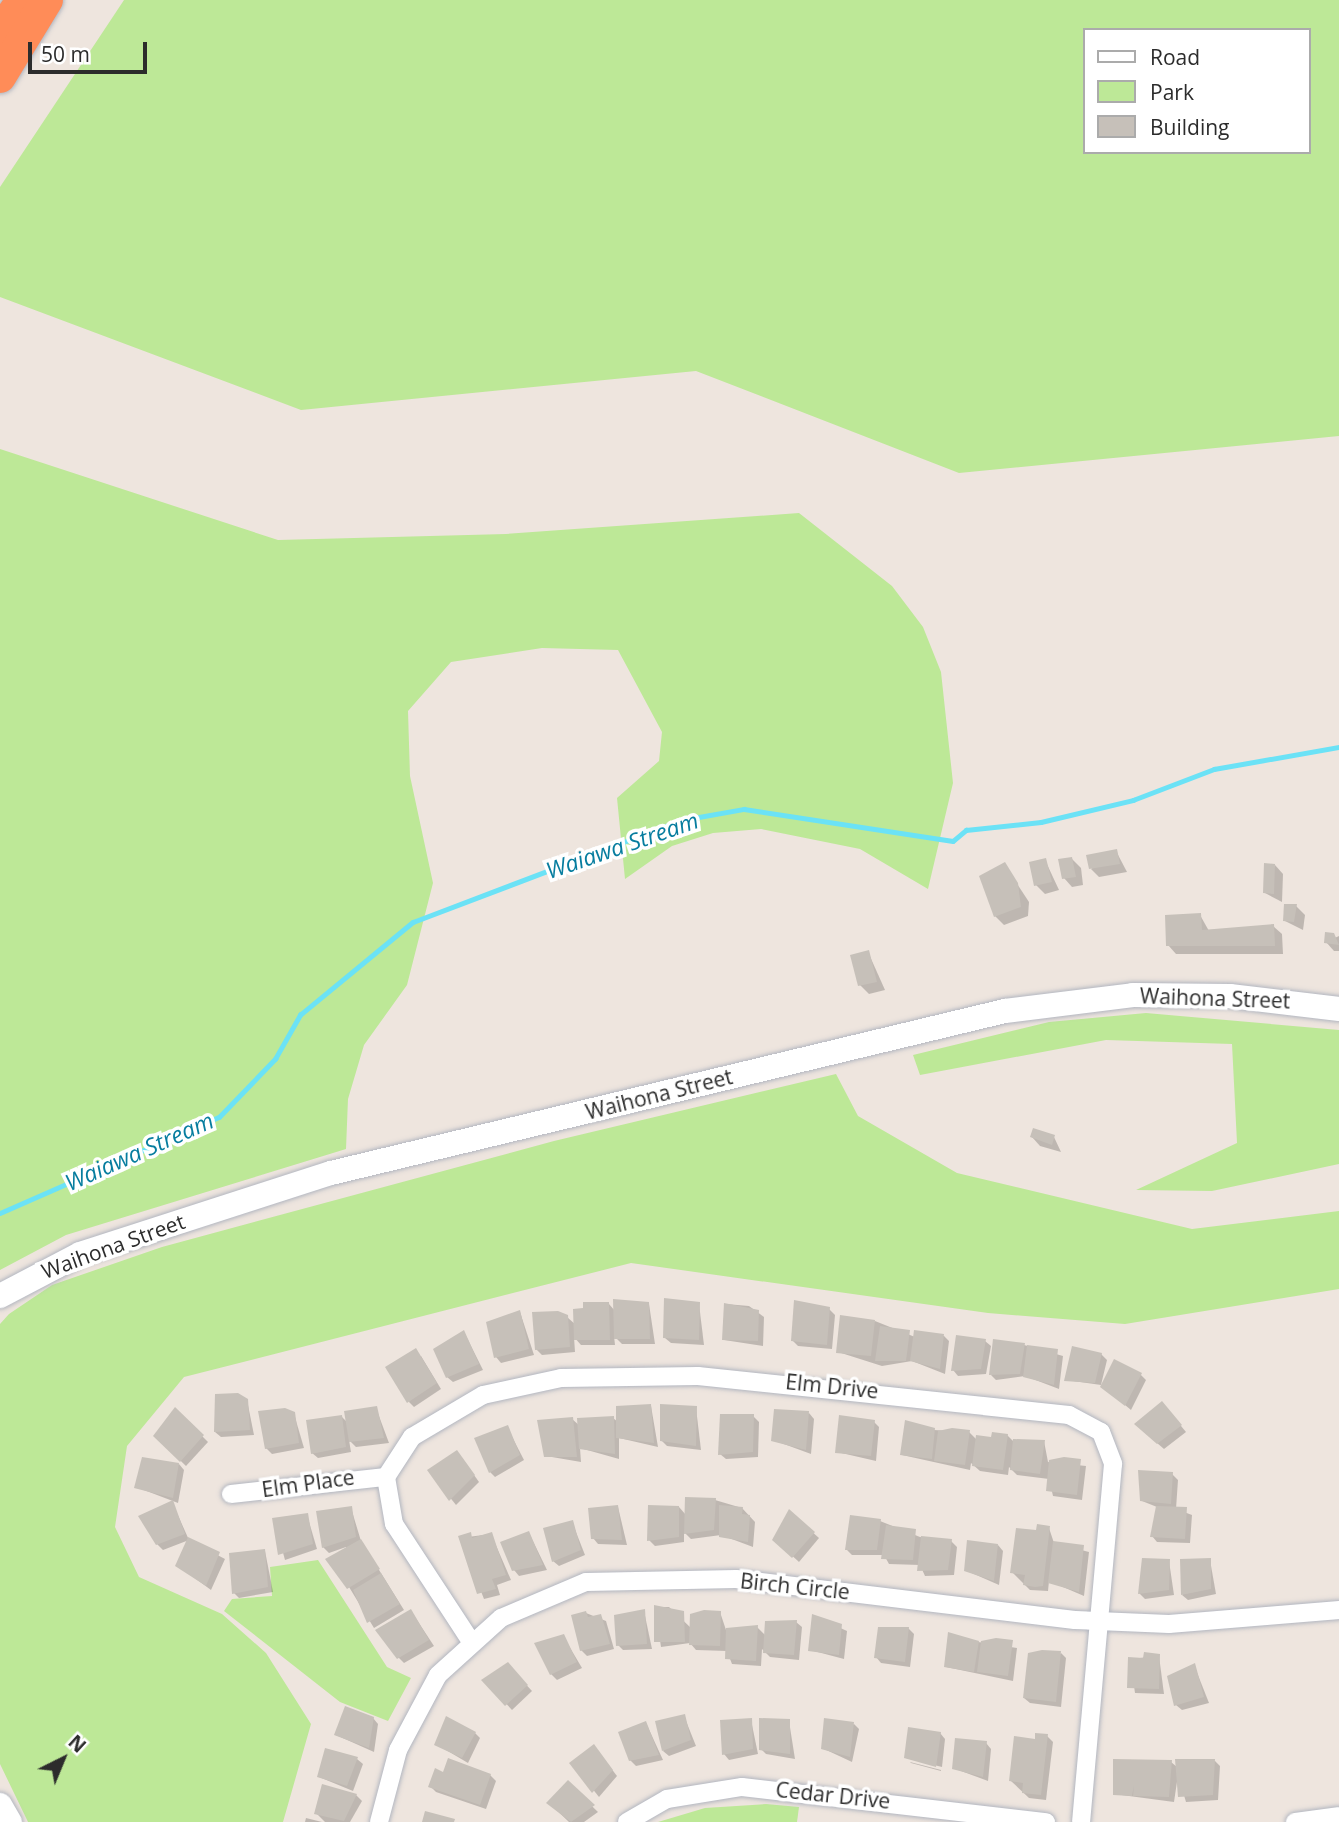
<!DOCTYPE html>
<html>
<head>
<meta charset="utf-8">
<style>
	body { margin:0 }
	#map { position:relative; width:1339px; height:1822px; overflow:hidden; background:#eee5de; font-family:"Open Sans",sans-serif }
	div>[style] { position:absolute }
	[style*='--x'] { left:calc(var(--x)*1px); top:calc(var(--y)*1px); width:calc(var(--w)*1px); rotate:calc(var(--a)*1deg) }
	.green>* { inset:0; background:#bde897 }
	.shadow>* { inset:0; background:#0003 }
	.stream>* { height:4.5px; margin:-2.25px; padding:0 2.25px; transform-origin:2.25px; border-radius:2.25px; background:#6be2f6 }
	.building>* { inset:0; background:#c6c0b9 }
	.roads { filter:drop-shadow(0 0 2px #b2b6c0) drop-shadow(0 0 2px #b2b6c0) }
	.street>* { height:18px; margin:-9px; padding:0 9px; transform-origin:9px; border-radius:9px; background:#fff }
	.secondary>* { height:24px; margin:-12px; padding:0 12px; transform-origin:12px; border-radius:12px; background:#fff }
	.highway>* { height:32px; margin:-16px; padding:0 16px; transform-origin:16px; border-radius:16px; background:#ff8c58 }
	span { translate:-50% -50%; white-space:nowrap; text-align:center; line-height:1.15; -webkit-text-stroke:7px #fff; paint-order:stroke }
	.street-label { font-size:21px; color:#2c2c2c }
	.water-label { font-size:23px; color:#077d9f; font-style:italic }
	.legend { position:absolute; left:1083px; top:28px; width:228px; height:126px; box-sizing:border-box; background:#fff; border:2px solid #ababab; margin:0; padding:9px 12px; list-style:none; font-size:21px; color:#2c2c2c }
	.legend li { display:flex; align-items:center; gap:14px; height:35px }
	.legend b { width:35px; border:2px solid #ababab }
	.north { position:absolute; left:28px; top:1724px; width:70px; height:70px; -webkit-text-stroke:5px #fff; paint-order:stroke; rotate:43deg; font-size:19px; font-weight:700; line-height:28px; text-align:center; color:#2c2c2c }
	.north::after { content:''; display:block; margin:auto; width:24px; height:32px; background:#2c2c2c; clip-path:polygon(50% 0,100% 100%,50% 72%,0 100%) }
	.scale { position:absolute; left:28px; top:42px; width:119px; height:32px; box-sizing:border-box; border:4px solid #2c2c2c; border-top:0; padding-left:9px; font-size:21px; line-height:24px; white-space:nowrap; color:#2c2c2c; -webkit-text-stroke:5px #fff; paint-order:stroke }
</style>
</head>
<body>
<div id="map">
	<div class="green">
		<i style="clip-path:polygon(evenodd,124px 0,1339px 0,1339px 436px,959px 473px,696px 371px,301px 410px,0 297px,0 187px,124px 0,1085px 30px,1309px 30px,1309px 152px,1085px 152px,1085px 30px)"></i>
		<i style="clip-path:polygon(0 449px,278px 540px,506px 534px,799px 513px,892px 586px,923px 627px,941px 672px,953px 783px,928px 889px,860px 849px,761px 829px,713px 833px,672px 846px,625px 879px,617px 798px,659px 761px,662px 732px,618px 650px,542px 648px,451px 662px,408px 711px,410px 776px,433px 883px,407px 985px,364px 1045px,348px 1099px,346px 1149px,66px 1235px,0 1270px)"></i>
		<i style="clip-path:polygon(1146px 1013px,1339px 1030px,1339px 1164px,1212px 1191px,1136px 1190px,1237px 1143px,1232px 1044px,1106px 1040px,920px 1075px,913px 1055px,1049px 1022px)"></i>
		<i style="clip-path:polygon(836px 1074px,858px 1116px,957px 1173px,1192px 1229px,1339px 1211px,1339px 1289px,1125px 1324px,988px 1313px,631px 1263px,184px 1377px,127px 1446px,115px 1527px,139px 1577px,222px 1614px,266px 1653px,311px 1724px,283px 1822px,28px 1822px,0 1764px,0 1324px,9px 1314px,52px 1285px,162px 1247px,554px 1141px)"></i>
		<i style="clip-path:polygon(318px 1560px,387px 1667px,411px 1678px,388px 1721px,340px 1702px,224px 1611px,232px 1599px,272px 1596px,270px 1567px)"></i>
		<i style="clip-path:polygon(766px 1804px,799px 1807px,797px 1822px,658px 1822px,705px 1808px)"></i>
	</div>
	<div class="shadow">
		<i style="clip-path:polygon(1116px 851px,1127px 872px,1099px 877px,1091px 869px)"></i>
		<i style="clip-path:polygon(1072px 859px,1081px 868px,1083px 885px,1072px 887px,1064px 878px)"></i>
		<i style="clip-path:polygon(1045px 860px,1059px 890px,1045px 894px,1036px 885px)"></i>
		<i style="clip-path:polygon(1004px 864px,1029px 902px,1028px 916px,1004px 925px,995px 916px)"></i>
		<i style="clip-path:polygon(1275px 865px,1283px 874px,1282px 902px,1265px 893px)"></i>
		<i style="clip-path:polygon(1296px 906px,1305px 915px,1303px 930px,1285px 921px)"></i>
		<i style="clip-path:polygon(1200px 915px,1209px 931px,1273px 926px,1282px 934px,1283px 954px,1176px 954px,1168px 945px)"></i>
		<i style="clip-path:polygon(1339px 936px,1339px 951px,1334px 951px,1326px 942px)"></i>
		<i style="clip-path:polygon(868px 952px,885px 990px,869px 994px,860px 985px)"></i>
		<i style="clip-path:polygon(1032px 1137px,1054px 1137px,1061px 1152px,1040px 1146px)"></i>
		<i style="clip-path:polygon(609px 1304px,615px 1311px,649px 1304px,655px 1344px,622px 1344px,614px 1336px,615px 1345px,581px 1345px,574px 1337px,575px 1352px,542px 1355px,536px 1349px,567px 1317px,576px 1325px)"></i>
		<i style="clip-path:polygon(699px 1304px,704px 1345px,671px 1343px,665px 1338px)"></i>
		<i style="clip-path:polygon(726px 1304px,749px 1306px,764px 1317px,763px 1346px,724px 1340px)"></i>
		<i style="clip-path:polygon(829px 1309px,835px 1315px,832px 1349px,798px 1346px,793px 1341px)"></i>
		<i style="clip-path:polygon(520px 1312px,534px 1355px,501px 1363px,496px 1357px)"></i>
		<i style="clip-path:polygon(875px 1321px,915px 1337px,944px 1336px,949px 1341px,945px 1374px,912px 1361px,882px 1366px,838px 1352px)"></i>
		<i style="clip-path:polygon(464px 1332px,483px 1370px,453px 1382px,447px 1377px)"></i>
		<i style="clip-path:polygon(985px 1341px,991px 1346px,986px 1374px,958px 1376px,953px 1370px)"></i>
		<i style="clip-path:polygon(1024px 1345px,1063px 1356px,1059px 1389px,1025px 1376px,996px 1380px,991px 1375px)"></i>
		<i style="clip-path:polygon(1101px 1354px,1107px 1360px,1101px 1385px,1140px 1374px,1146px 1380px,1131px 1410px,1101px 1385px,1066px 1380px)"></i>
		<i style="clip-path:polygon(421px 1356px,441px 1389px,414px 1407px,409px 1402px)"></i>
		<i style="clip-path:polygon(247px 1400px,254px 1435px,221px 1437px,215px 1432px)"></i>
		<i style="clip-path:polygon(651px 1406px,658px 1447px,619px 1438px,619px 1459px,580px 1448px,581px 1462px,546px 1456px,572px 1419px,580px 1426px,613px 1418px,618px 1422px)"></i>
		<i style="clip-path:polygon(376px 1408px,389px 1443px,356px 1447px,349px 1440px,351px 1452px,318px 1458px,312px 1453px,341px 1416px,348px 1423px)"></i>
		<i style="clip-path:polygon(696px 1408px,701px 1450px,667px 1446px,662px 1441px)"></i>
		<i style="clip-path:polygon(175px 1409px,208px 1442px,186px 1466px,155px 1436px)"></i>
		<i style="clip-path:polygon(1167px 1409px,1186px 1432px,1164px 1449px,1142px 1430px)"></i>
		<i style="clip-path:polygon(809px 1413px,814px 1419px,811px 1454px,773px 1440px)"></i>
		<i style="clip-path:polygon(294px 1414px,304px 1448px,272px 1454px,266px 1448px)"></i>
		<i style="clip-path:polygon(753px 1416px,759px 1422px,758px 1457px,726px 1459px,720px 1454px)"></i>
		<i style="clip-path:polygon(874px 1422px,879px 1427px,876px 1461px,837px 1452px)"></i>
		<i style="clip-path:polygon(507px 1427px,524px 1460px,495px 1477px,490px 1472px)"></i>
		<i style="clip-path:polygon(934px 1430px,969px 1432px,977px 1440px,1007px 1435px,1015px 1443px,1044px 1441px,1048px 1462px,1086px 1466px,1082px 1500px,1053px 1496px,1049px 1479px,1017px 1475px,1009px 1467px,1008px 1475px,980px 1471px,971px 1463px,970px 1470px,902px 1455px)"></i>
		<i style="clip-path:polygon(462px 1458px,479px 1482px,456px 1505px,429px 1471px)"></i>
		<i style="clip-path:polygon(179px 1464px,184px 1470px,178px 1503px,136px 1487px)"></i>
		<i style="clip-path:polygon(1172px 1474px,1178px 1480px,1176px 1509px,1192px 1515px,1190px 1543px,1157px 1542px,1152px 1536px,1157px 1507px,1142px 1501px)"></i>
		<i style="clip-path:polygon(715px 1500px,742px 1508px,755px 1522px,753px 1547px,721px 1535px,691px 1539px,684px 1532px,684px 1542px,655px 1546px,649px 1540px,679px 1507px,686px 1515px)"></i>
		<i style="clip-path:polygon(172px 1502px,189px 1540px,225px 1559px,211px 1590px,177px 1565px,189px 1540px,163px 1550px,157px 1544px)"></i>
		<i style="clip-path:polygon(618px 1507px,627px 1545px,598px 1544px,593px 1538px)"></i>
		<i style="clip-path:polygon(351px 1508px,361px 1541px,404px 1610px,374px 1628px,349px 1587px,346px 1547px,329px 1553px,323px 1547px)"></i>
		<i style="clip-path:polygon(790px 1512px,819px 1538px,799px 1562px,775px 1540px)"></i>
		<i style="clip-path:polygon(307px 1515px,317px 1549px,285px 1560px,274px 1519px)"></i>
		<i style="clip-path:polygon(880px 1521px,920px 1537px,951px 1541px,957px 1547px,954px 1575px,925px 1576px,920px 1565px,889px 1564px,884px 1555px,852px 1555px,847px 1550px)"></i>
		<i style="clip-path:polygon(572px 1522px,585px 1555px,559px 1566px,553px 1561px)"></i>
		<i style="clip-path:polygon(1049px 1528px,1054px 1543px,1089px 1552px,1084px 1596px,1049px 1581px,1048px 1591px,1030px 1590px,1012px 1572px,1037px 1532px)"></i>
		<i style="clip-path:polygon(529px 1533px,547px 1570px,519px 1576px,514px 1570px)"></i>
		<i style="clip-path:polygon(491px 1534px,511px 1580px,497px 1585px,500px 1595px,484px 1599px,460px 1538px)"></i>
		<i style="clip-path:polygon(998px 1545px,1003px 1551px,999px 1585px,965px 1570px)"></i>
		<i style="clip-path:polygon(265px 1551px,273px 1592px,239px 1598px,234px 1593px)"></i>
		<i style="clip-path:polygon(1210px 1560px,1216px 1594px,1188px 1600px,1182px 1595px)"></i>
		<i style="clip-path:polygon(1169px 1561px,1174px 1595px,1145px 1599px,1139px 1593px)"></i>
		<i style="clip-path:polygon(655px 1607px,669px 1607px,691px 1628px,720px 1612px,726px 1630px,757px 1627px,766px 1636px,796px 1622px,802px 1627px,799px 1660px,770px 1657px,762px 1649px,761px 1666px,732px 1664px,727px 1651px,696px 1650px,690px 1643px,661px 1647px)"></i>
		<i style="clip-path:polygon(411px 1611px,434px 1646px,404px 1663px,398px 1657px)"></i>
		<i style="clip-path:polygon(644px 1611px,652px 1649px,623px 1650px,618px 1645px)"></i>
		<i style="clip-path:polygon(586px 1613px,606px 1621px,614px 1649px,587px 1656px,581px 1650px)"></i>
		<i style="clip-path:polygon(814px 1616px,847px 1631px,844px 1659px,810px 1650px)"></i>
		<i style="clip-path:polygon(908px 1628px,914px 1634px,910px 1667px,881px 1663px,876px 1657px)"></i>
		<i style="clip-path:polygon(563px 1636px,582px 1668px,557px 1680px,551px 1674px)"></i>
		<i style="clip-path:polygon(978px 1642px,1017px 1648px,1013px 1681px,946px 1667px)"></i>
		<i style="clip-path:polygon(1061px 1653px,1066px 1658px,1061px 1707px,1030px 1703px,1024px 1698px)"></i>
		<i style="clip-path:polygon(1159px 1656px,1164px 1694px,1135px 1693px,1130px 1659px)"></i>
		<i style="clip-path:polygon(507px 1664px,532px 1691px,512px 1710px,484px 1680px)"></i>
		<i style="clip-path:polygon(1194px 1665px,1209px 1703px,1182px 1710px,1176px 1705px)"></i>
		<i style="clip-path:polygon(684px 1716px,696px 1746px,669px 1756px,663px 1751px)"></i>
		<i style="clip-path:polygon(373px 1718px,378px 1724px,374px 1752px,336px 1735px)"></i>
		<i style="clip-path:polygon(751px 1720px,758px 1754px,729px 1760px,724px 1754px)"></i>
		<i style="clip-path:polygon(789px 1721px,795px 1759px,766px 1754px,761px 1749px)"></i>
		<i style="clip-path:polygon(646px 1723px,663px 1760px,636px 1766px,630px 1760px)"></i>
		<i style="clip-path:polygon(854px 1724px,859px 1729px,852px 1762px,822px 1748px)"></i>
		<i style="clip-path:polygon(475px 1733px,480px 1738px,468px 1763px,436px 1744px)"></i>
		<i style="clip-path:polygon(940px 1733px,945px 1739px,942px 1767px,906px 1758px)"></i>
		<i style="clip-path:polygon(1047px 1736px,1053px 1742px,1046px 1800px,1029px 1798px,1011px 1781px,1036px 1741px)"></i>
		<i style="clip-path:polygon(986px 1743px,991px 1749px,988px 1781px,953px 1768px)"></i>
		<i style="clip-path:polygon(594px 1746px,617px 1776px,599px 1797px,572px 1763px)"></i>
		<i style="clip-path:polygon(357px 1759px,363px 1764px,353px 1791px,319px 1777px)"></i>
		<i style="clip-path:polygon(1215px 1761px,1220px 1766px,1218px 1800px,1186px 1802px,1178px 1775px,1174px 1802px,1114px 1794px,1171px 1762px,1177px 1767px)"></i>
		<i style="clip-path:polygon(910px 1762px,941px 1770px,941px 1771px,911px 1763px)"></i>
		<i style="clip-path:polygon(444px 1774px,490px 1775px,496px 1781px,486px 1809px,436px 1792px,430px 1786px)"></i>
		<i style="clip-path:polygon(568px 1783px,598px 1812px,584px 1822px,569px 1822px,549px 1803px)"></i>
		<i style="clip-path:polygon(356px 1795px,362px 1801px,350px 1822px,325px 1822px,316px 1813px)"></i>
		<i style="clip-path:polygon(306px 1818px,322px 1822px,305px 1822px)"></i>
	</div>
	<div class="stream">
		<i style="--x:0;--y:1213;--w:239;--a:-23.7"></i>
		<i style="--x:219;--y:1117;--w:81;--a:-46"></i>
		<i style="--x:275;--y:1059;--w:51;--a:-60.4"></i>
		<i style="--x:300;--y:1015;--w:146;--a:-39.5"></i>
		<i style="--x:413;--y:922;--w:288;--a:-20.8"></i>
		<i style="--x:682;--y:820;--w:63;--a:-10.1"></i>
		<i style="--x:744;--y:809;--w:211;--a:8.7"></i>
		<i style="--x:953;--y:841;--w:17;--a:-40"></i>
		<i style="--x:966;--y:830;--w:75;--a:-6.1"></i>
		<i style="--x:1041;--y:822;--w:95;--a:-13.4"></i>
		<i style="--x:1133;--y:800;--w:87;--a:-20.9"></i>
		<i style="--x:1214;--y:769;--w:127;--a:-10"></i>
	</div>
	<div class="building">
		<i style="clip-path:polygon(1117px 849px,1120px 864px,1089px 869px,1086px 855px)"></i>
		<i style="clip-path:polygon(1072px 857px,1076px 877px,1062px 879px,1058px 859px)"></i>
		<i style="clip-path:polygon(1046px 858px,1052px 882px,1034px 886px,1029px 862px)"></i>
		<i style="clip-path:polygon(1005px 862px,1018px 883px,1021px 907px,994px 917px,979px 876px)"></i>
		<i style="clip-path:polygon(1264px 863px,1275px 864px,1274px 894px,1263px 893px)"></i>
		<i style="clip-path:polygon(1284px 904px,1297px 904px,1294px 922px,1283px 921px)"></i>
		<i style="clip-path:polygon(1201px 913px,1202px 930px,1274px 924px,1275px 946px,1166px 946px,1165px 915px)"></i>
		<i style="clip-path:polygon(1325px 932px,1334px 933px,1339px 945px,1324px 943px)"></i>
		<i style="clip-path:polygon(869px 950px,877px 982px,858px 986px,850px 955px)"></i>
		<i style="clip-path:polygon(1033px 1128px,1055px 1135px,1052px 1145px,1030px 1137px)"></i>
		<i style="clip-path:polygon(664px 1298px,700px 1302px,699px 1340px,663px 1338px)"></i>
		<i style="clip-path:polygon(613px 1299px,649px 1302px,650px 1339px,614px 1339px)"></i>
		<i style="clip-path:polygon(794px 1300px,830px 1307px,827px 1345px,791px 1341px)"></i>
		<i style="clip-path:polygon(583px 1302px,609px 1302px,610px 1340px,574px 1340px,573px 1309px,583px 1308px)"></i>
		<i style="clip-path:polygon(724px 1303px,759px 1310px,758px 1341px,722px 1340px)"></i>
		<i style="clip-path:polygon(520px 1310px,529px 1349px,494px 1358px,486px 1322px)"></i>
		<i style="clip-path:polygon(558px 1311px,568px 1315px,570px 1347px,535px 1350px,532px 1312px)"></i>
		<i style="clip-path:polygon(840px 1315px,875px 1320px,871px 1356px,836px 1353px)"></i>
		<i style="clip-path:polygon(880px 1326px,910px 1330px,906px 1361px,875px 1361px)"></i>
		<i style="clip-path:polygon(464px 1330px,479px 1364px,446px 1378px,433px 1349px)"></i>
		<i style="clip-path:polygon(914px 1330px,944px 1334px,940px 1369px,910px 1361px)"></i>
		<i style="clip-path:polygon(956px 1335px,986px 1339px,981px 1369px,951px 1371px)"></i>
		<i style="clip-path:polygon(993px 1339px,1025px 1343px,1020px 1374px,989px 1375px)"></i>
		<i style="clip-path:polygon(1027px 1345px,1058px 1349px,1054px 1385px,1023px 1377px)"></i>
		<i style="clip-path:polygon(1072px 1346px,1102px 1353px,1095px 1383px,1064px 1381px)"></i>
		<i style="clip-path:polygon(416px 1348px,437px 1383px,407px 1403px,385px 1367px)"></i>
		<i style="clip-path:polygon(1114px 1359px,1142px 1373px,1125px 1406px,1100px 1387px)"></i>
		<i style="clip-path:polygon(238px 1393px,248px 1399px,250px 1430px,214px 1432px,215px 1394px)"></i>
		<i style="clip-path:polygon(1162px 1401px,1182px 1425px,1157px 1444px,1134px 1424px)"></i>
		<i style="clip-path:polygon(651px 1404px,654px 1443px,616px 1438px,616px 1406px)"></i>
		<i style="clip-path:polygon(660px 1404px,697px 1406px,696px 1446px,660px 1441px)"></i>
		<i style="clip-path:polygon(377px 1406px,384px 1438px,349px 1442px,344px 1411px)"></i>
		<i style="clip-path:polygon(175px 1407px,204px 1435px,180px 1462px,153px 1436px)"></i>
		<i style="clip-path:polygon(285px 1408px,295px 1412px,299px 1443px,265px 1449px,258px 1411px)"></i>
		<i style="clip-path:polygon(774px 1409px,809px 1411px,806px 1450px,771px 1441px)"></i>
		<i style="clip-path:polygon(720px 1414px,754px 1414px,753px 1452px,718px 1455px)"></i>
		<i style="clip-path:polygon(342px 1415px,346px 1447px,311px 1454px,306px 1420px)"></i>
		<i style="clip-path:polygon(839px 1415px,875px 1420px,871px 1456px,835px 1453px)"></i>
		<i style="clip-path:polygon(614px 1416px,615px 1454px,579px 1449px,577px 1418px)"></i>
		<i style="clip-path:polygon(573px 1417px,577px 1457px,544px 1457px,537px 1420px)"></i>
		<i style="clip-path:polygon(905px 1420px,935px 1428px,932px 1459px,900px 1455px)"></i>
		<i style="clip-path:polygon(508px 1425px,520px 1455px,489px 1473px,474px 1438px)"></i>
		<i style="clip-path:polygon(952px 1428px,970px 1430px,965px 1465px,934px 1461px,938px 1431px)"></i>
		<i style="clip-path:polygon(992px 1432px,1008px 1434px,1003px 1470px,972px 1466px,976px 1435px,991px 1437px)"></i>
		<i style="clip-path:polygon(1013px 1439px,1045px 1440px,1040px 1474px,1010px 1470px)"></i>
		<i style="clip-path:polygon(457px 1450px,475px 1475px,449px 1501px,427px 1470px)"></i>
		<i style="clip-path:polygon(142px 1457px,179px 1463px,173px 1498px,134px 1488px)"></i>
		<i style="clip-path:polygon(1064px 1457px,1081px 1459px,1077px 1495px,1046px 1491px,1049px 1460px)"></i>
		<i style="clip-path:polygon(1138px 1470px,1173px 1472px,1171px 1504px,1140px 1501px)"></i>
		<i style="clip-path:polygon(685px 1497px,716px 1498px,714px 1530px,684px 1534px)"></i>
		<i style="clip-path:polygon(173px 1500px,185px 1534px,156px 1545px,138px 1516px)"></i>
		<i style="clip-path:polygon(618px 1505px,622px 1540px,591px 1539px,588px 1508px)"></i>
		<i style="clip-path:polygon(648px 1505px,679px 1506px,679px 1537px,647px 1541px)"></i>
		<i style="clip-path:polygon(719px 1505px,743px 1507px,742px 1514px,750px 1515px,748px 1542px,719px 1537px)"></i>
		<i style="clip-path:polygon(352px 1506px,356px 1537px,322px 1548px,316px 1511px)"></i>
		<i style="clip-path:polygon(1156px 1506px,1187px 1507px,1185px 1539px,1150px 1537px)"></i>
		<i style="clip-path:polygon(789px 1509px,815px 1532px,792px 1558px,772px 1540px)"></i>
		<i style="clip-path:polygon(308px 1513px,313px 1544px,278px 1555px,272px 1518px)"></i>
		<i style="clip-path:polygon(850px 1515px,881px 1519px,877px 1550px,845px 1550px)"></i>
		<i style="clip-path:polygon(573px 1520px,581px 1550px,552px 1562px,543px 1528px)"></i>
		<i style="clip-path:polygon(1037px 1524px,1050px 1526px,1043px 1586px,1035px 1587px,1023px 1585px,1025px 1575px,1010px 1573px,1016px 1528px,1036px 1530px)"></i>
		<i style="clip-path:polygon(886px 1525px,916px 1529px,913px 1560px,881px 1559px)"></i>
		<i style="clip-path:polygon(529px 1531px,543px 1565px,512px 1571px,500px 1542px)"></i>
		<i style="clip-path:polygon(471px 1532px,472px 1538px,492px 1532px,506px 1575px,492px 1579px,496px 1589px,477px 1594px,458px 1536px)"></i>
		<i style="clip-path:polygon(921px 1536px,952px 1539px,948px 1570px,917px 1571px)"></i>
		<i style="clip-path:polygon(188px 1537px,220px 1552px,206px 1586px,175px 1566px)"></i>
		<i style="clip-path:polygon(361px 1539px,380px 1569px,347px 1589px,325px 1559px)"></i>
		<i style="clip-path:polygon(967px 1540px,998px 1544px,994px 1581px,964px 1571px)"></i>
		<i style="clip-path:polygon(1053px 1541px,1084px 1545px,1079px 1592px,1048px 1583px)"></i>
		<i style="clip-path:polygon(265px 1549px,268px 1587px,232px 1594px,229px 1553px)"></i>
		<i style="clip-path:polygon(1142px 1558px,1170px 1559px,1169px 1590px,1138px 1594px)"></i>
		<i style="clip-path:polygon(1211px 1558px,1211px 1589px,1181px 1595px,1180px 1559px)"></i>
		<i style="clip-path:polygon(381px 1573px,400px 1604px,367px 1623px,353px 1590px)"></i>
		<i style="clip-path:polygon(654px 1605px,684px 1611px,685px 1642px,654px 1642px)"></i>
		<i style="clip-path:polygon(411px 1609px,429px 1640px,397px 1659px,375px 1630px)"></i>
		<i style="clip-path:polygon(645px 1609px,647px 1644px,616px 1646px,614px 1615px)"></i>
		<i style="clip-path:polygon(704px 1610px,721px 1611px,720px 1646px,689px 1645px,690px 1614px)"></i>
		<i style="clip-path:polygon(586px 1611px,588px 1617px,601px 1614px,610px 1644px,580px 1651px,571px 1615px)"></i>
		<i style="clip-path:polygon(812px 1614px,842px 1624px,839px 1655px,808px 1651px)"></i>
		<i style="clip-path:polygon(797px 1620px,794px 1655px,763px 1653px,765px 1621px)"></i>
		<i style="clip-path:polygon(758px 1625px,756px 1661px,725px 1659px,726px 1628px)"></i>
		<i style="clip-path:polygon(878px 1627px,909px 1627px,905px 1662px,874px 1658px)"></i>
		<i style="clip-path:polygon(948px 1632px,979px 1641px,974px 1672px,944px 1667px)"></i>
		<i style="clip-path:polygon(564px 1634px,577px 1662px,550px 1675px,534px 1643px)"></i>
		<i style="clip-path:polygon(996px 1638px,1013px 1640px,1008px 1676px,977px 1672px,981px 1641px)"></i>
		<i style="clip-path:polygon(1042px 1650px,1061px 1651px,1056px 1702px,1023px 1698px,1028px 1653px)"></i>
		<i style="clip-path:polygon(1144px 1652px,1160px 1654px,1159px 1689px,1127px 1688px,1128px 1657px,1143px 1658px)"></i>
		<i style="clip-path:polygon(508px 1662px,528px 1685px,505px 1706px,481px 1680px)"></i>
		<i style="clip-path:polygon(1195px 1663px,1204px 1697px,1174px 1706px,1167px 1676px)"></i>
		<i style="clip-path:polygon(345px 1706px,374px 1717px,369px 1748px,334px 1735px)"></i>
		<i style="clip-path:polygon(685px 1714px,691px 1740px,662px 1751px,655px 1721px)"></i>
		<i style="clip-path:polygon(446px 1716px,476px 1732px,462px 1758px,434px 1745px)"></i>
		<i style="clip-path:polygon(752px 1718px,753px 1749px,722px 1755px,720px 1720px)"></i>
		<i style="clip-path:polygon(759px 1718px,790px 1719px,790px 1754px,759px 1750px)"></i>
		<i style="clip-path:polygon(824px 1718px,854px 1722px,850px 1757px,821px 1749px)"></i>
		<i style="clip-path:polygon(646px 1721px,659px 1755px,629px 1761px,618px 1732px)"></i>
		<i style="clip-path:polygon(908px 1727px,941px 1732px,936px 1767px,904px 1758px)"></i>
		<i style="clip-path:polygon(1035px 1733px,1048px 1734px,1041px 1795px,1022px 1793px,1023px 1783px,1009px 1781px,1014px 1736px,1035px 1739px)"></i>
		<i style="clip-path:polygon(955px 1738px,987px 1741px,983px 1777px,952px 1769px)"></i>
		<i style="clip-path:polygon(594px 1744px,613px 1770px,592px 1793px,569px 1763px)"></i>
		<i style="clip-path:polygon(325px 1748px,358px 1757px,347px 1786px,317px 1777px)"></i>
		<i style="clip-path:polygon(448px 1758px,491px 1774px,480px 1805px,428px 1787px,435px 1768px,443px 1772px)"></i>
		<i style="clip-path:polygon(1113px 1759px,1172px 1760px,1169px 1797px,1133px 1796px,1134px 1785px,1132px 1796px,1113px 1795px)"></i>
		<i style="clip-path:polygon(1175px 1759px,1215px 1759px,1213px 1795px,1178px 1797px)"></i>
		<i style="clip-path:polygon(568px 1780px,595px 1805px,571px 1822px,546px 1803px)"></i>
		<i style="clip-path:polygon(322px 1784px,357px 1794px,344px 1821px,314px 1814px)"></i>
		<i style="clip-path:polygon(425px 1811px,455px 1819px,454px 1822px,422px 1822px)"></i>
	</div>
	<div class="roads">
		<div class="street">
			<i style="--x:231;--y:1494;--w:156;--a:-6.3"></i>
			<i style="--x:470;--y:1640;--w:139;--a:-123.2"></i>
			<i style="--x:394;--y:1524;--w:48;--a:-99.7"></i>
			<i style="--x:386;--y:1477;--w:48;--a:-57"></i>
			<i style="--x:412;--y:1437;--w:82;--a:-30.6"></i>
			<i style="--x:483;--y:1395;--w:80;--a:-12.3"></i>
			<i style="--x:561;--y:1378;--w:137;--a:-0.8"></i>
			<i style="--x:698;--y:1376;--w:373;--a:6"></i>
			<i style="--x:1069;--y:1415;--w:36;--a:28"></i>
			<i style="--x:1101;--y:1432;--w:34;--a:69"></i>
			<i style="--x:1113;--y:1464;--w:359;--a:95.1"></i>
			<i style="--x:379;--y:1822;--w:74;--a:-75.2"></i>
			<i style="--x:398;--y:1750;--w:85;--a:-61.9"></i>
			<i style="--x:438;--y:1675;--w:85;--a:-42.1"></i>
			<i style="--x:501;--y:1618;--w:92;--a:-23"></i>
			<i style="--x:586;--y:1582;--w:150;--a:-1.1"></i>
			<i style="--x:736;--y:1579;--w:341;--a:6.9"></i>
			<i style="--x:1075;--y:1620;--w:94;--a:2.4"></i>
			<i style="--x:1169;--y:1624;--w:171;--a:-4.7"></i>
			<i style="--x:627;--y:1822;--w:46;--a:-29.9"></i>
			<i style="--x:667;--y:1799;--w:76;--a:-9.1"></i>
			<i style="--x:742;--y:1787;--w:306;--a:6.6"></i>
			<i style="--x:1295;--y:1822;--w:44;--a:-7.8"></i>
		</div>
		<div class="secondary">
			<i style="--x:0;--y:1296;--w:90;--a:-27.7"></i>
			<i style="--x:80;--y:1254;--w:264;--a:-17.9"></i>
			<i style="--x:331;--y:1173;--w:693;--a:-13.52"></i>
			<i style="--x:1005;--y:1011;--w:129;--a:-7.1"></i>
			<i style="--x:1133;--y:995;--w:97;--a:0.6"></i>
			<i style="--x:1230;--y:996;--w:110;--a:6.8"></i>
			<i style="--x:0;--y:1805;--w:20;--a:60"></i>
		</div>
		<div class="highway">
			<i style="--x:0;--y:32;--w:39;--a:-55"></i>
			<i style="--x:0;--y:77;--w:90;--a:-58.6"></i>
		</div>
	</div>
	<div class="street-label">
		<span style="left:1215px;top:998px;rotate:2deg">Waihona Street</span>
		<span style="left:659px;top:1094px;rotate:-14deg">Waihona Street</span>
		<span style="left:113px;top:1246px;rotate:-20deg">Waihona Street</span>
		<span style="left:832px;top:1386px;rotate:6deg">Elm Drive</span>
		<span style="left:308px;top:1483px;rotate:-8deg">Elm Place</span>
		<span style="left:795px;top:1586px;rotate:6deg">Birch Circle</span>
		<span style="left:833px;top:1795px;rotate:6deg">Cedar Drive</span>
	</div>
	<div class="water-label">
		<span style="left:622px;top:845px;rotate:-19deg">Waiawa Stream</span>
		<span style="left:139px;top:1151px;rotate:-24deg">Waiawa Stream</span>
	</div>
	<ul class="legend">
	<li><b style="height:9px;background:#fff"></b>Road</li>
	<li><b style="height:19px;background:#bde897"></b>Park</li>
	<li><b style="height:19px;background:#c6c0b9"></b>Building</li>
	</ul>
	<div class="north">N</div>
	<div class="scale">50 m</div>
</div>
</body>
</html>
